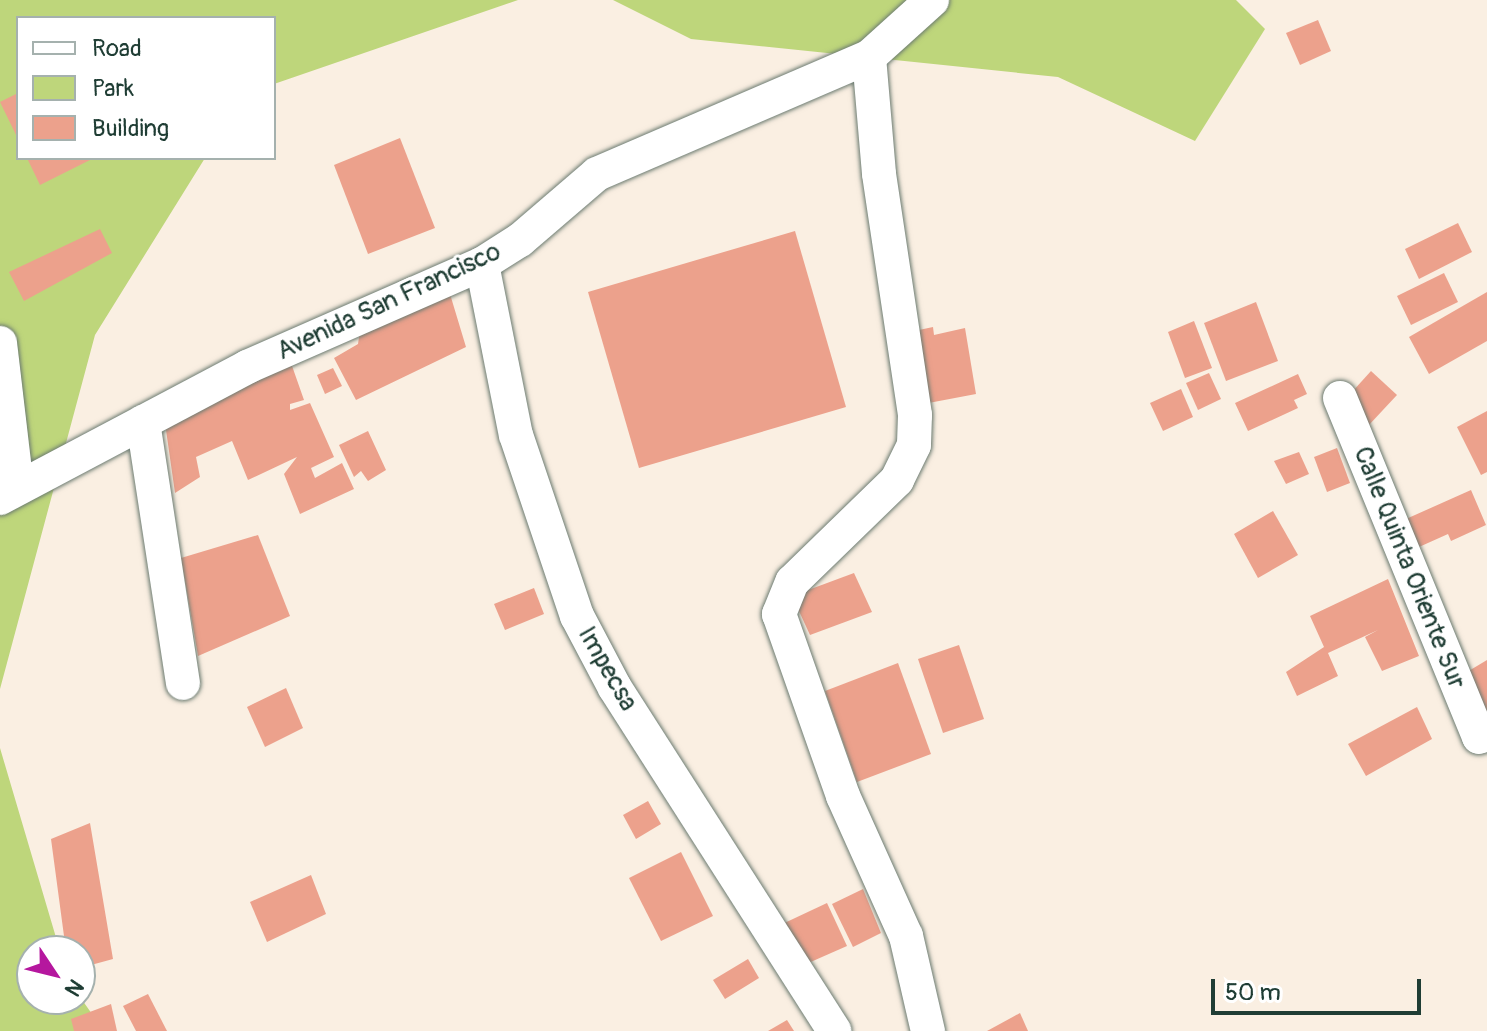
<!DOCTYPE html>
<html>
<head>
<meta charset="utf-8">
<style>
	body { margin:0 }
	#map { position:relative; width:1487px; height:1031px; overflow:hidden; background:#faefe2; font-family:Pangolin,sans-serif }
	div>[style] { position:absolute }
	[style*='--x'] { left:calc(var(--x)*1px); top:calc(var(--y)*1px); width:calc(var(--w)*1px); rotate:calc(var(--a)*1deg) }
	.green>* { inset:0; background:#bed67b }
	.building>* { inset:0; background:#eca18c }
	.roads { filter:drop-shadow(0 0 2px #6c7b71) drop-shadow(0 0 2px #6c7b71) }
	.minor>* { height:34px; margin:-17px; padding:0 17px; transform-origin:17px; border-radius:17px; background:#fff }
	span { translate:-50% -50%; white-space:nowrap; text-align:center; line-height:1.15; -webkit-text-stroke:6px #fff; paint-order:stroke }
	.street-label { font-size:26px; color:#1f3d34 }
	.legend { position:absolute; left:16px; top:16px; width:260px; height:144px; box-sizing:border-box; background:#fff; border:2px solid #a5b1ae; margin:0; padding:10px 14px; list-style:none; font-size:24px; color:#1f3d34 }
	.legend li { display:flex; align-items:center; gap:16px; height:40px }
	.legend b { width:40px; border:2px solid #a5b1ae }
	.north { position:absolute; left:16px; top:935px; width:80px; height:80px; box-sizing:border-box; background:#fff; border:2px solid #a5b1ae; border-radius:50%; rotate:125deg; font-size:22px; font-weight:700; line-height:32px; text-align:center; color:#1f3d34 }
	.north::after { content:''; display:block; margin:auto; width:28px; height:36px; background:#b5179e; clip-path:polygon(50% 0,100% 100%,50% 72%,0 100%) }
	.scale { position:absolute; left:1211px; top:979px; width:210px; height:36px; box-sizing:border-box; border:4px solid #1f3d34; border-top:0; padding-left:10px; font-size:24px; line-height:28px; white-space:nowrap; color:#1f3d34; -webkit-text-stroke:6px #fff; paint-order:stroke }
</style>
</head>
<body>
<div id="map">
	<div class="green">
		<i style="clip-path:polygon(0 0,518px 0,274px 84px,274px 18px,18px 18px,18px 158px,205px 158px,95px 335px,0 689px)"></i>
		<i style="clip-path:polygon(613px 0,1236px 0,1265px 29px,1195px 141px,1058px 77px,691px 39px)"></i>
		<i style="clip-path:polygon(0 748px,60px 951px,32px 951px,32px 999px,80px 997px,104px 1031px,0 1031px)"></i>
	</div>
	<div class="building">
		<i style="clip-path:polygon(1318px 20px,1331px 51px,1300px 65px,1286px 33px)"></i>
		<i style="clip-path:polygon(18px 93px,18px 139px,0 102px)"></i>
		<i style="clip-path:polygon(400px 138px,435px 228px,368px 254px,334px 165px)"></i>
		<i style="clip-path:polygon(27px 158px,94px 158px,40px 185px)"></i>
		<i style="clip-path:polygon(1458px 223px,1472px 252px,1419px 279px,1405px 249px)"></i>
		<i style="clip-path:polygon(100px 229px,112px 253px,24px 301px,9px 272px)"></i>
		<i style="clip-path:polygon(795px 231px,846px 407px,639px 468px,588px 292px)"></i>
		<i style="clip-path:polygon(1444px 273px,1458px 302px,1411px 325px,1397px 296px)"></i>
		<i style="clip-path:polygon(1487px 292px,1487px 341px,1429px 374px,1409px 337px)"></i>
		<i style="clip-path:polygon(450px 294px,466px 347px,356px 400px,334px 358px,358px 344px,360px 330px)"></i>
		<i style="clip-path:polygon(1256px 302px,1278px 361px,1226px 381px,1204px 323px)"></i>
		<i style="clip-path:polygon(1194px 321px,1212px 368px,1185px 378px,1168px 332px)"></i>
		<i style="clip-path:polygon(933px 327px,934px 335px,965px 328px,976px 394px,918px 405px,905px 333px)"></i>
		<i style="clip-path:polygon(291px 363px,304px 400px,290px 404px,290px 410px,310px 403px,334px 457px,311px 468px,315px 478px,342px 463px,354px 489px,300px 514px,284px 474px,297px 457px,248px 480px,232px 441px,196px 457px,200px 477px,175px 493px,164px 416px)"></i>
		<i style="clip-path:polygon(333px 368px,342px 386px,325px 394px,317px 375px)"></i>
		<i style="clip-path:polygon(1371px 371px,1397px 395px,1368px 426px,1342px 403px)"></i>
		<i style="clip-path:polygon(1209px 373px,1221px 399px,1198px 410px,1186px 383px)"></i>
		<i style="clip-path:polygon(1298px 374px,1307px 394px,1294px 400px,1298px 408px,1248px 431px,1235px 403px)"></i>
		<i style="clip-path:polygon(1181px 389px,1193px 417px,1163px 431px,1150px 403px)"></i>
		<i style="clip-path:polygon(1487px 411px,1487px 472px,1481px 475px,1457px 427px)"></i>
		<i style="clip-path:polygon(368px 431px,386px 470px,368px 481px,361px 471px,354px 477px,339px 445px)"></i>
		<i style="clip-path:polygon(1337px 448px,1350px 483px,1327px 492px,1314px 457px)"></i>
		<i style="clip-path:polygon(1299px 452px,1309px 474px,1286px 484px,1274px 461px)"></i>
		<i style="clip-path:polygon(1471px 490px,1486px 525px,1451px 541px,1448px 534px,1419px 547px,1406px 519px)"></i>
		<i style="clip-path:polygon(1273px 511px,1298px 555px,1258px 578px,1234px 534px)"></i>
		<i style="clip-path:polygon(258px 535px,290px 616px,198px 656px,181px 558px)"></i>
		<i style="clip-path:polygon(854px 573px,872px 612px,810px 635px,792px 596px)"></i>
		<i style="clip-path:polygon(1388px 579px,1419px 656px,1382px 671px,1365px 637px,1378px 630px,1328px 653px,1338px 676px,1297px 696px,1286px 672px,1324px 647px,1310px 616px)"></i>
		<i style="clip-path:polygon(534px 588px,544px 614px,505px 630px,494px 604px)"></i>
		<i style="clip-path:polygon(959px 645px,984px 719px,943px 733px,918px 659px)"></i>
		<i style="clip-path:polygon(1487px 660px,1487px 713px,1457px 678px)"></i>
		<i style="clip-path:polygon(898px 663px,931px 754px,857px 782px,825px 691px)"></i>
		<i style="clip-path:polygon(286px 688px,303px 728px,265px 747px,247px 707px)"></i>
		<i style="clip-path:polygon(1417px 707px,1432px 739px,1366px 776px,1348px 744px)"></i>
		<i style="clip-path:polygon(648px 801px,661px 824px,636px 839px,623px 815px)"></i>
		<i style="clip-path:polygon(90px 823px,113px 959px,80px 968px,80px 951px,66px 951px,51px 839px)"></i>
		<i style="clip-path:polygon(681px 852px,713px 916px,661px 941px,629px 878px)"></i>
		<i style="clip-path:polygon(311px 875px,326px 914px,267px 942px,250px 902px)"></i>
		<i style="clip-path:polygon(863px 889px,881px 933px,853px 947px,832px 904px)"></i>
		<i style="clip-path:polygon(827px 903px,847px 946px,797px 968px,778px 926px)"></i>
		<i style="clip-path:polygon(748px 959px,759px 978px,725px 999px,713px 980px)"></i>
		<i style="clip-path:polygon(148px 994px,167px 1031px,136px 1031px,123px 1006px)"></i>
		<i style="clip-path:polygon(111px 1004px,117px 1031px,74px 1031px,71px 1019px)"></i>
		<i style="clip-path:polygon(1020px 1013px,1028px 1031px,987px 1031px)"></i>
		<i style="clip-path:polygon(787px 1020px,794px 1031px,768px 1031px)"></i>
	</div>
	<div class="roads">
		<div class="minor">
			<i style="--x:869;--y:57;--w:117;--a:85.1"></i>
			<i style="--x:879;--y:174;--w:244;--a:81.5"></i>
			<i style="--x:915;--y:415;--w:30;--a:92"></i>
			<i style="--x:914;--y:445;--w:39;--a:116"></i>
			<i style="--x:897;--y:480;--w:146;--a:135.8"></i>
			<i style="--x:792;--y:582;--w:35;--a:112"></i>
			<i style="--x:779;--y:614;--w:193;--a:70.6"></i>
			<i style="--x:843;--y:796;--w:154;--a:65.8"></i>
			<i style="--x:906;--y:936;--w:98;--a:77"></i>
			<i style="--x:482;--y:264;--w:174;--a:78.8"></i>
			<i style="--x:516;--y:435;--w:191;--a:71.4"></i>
			<i style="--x:577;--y:616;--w:81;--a:62.2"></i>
			<i style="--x:615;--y:688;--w:407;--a:57.4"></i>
			<i style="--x:0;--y:343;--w:145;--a:83.3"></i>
			<i style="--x:1340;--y:398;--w:366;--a:67.7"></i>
			<i style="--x:1479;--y:737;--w:9;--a:-21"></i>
			<i style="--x:143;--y:422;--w:264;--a:81.3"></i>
			<i style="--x:0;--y:498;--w:280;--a:-27.9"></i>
			<i style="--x:247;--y:367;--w:257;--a:-23.7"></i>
			<i style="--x:482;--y:264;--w:45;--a:-32.3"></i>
			<i style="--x:520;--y:240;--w:101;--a:-40.6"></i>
			<i style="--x:597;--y:174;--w:296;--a:-23.3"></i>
			<i style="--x:869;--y:57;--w:85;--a:-42.1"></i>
		</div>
	</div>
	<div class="street-label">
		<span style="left:389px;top:302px;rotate:-25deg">Avenida San Francisco</span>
		<span style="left:1409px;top:568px;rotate:68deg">Calle Quinta Oriente Sur</span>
		<span style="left:607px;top:669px;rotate:60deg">Impecsa</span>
	</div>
	<ul class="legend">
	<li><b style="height:10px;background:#fff"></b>Road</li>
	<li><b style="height:22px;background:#bed67b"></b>Park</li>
	<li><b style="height:22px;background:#eca18c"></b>Building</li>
	</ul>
	<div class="north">N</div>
	<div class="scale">50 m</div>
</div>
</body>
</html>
